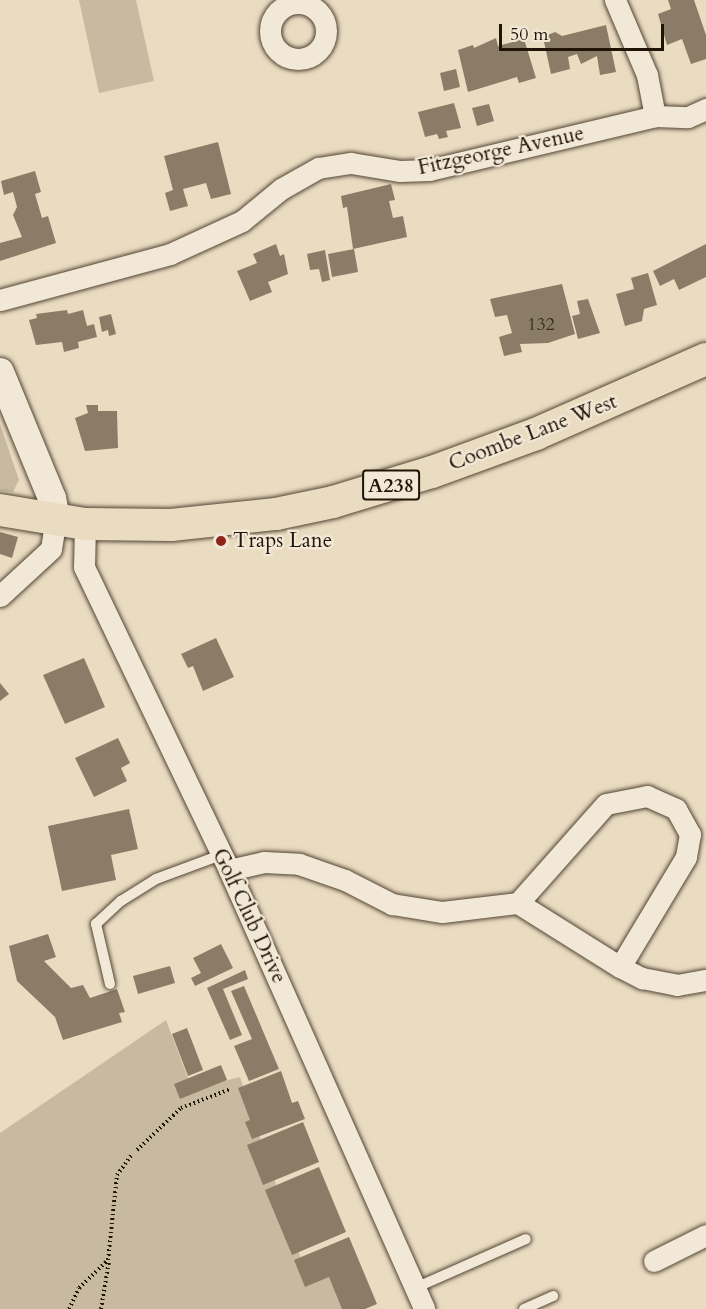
<!DOCTYPE html>
<html>
<head>
<meta charset="utf-8">
<style>
	body { margin:0 }
	#map { position:relative; width:706px; height:1309px; overflow:hidden; background:#eadcc1; font-family:Cardo,serif }
	div>[style] { position:absolute }
	[style*='--x'] { left:calc(var(--x)*1px); top:calc(var(--y)*1px); width:calc(var(--w)*1px); rotate:calc(var(--a)*1deg) }
	.green>* { inset:0; background:#c8baa1 }
	.building>* { inset:0; background:#8a7c67 }
	.path>* { height:4px; margin-top:-2px; transform-origin:0; background:repeating-linear-gradient(90deg,#211305 0 1.5px,transparent 0 4.5px) }
	.roads { filter:drop-shadow(0 0 2px #534534) drop-shadow(0 0 2px #534534) }
	.lane>* { height:10px; margin:-5px; padding:0 5px; transform-origin:5px; border-radius:5px; background:#f1e8d7 }
	.street>* { height:21px; margin:-10.5px; padding:0 10.5px; transform-origin:10.5px; border-radius:10.5px; background:#f1e8d7 }
	.street>.ring { margin:-10.5px; padding:0; box-sizing:content-box; background:none; border:21px solid #f1e8d7; border-radius:50% }
	.secondary>* { height:28px; margin:-14px; padding:0 14px; transform-origin:14px; border-radius:14px; background:#f1e8d7 }
	.primary>* { height:32px; margin:-16px; padding:0 16px; transform-origin:16px; border-radius:16px; background:#eadcc1 }
	.dots>* { width:16px; height:16px; translate:-50% -50%; box-sizing:border-box; border:3px solid #f1e8d7; border-radius:50% }
	span { translate:-50% -50%; white-space:nowrap; text-align:center; line-height:1.15; -webkit-text-stroke:4.5px #f1e8d7; paint-order:stroke }
	.number-label { font-size:18px; color:#3b2d1e }
	.number-label span { -webkit-text-stroke-width:0 }
	.shield-label span { padding:2px 4px; background:#f1e8d7; border:2px solid; border-radius:4px; -webkit-text-stroke-width:0 }
	.shield-label { font-size:20px; color:#211305; font-weight:700 }
	.street-label { font-size:21px; color:#211305 }
	.poi-label { font-size:21px; color:#211305 }
	.left { translate:0 -50%; text-align:left }
	.scale { position:absolute; left:499px; top:24px; width:165px; height:27px; box-sizing:border-box; border:3px solid #211305; border-top:0; padding-left:8px; font-size:18px; line-height:21px; white-space:nowrap; color:#211305; -webkit-text-stroke:4px #f1e8d7; paint-order:stroke }
</style>
</head>
<body>
<div id="map">
	<div class="green">
		<i style="clip-path:polygon(79px 0,136px 0,154px 81px,99px 93px)"></i>
		<i style="clip-path:polygon(0 424px,19px 480px,13px 492px,0 491px)"></i>
		<i style="clip-path:polygon(166px 1020px,192px 1089px,240px 1077px,305px 1271px,334px 1264px,355px 1309px,0 1309px,0 1133px)"></i>
	</div>
	<div class="building">
		<i style="clip-path:polygon(668px 0,694px 0,706px 35px,706px 59px,691px 64px,682px 39px,667px 45px,658px 14px,671px 9px)"></i>
		<i style="clip-path:polygon(606px 25px,616px 72px,600px 75px,597px 56px,581px 64px,577px 54px,568px 57px,570px 69px,551px 74px,544px 42px,548px 35px,555px 32px,562px 36px)"></i>
		<i style="clip-path:polygon(496px 38px,498px 46px,524px 39px,536px 78px,519px 83px,517px 77px,468px 92px,458px 50px,473px 45px,474px 48px)"></i>
		<i style="clip-path:polygon(456px 69px,460px 87px,444px 91px,440px 73px)"></i>
		<i style="clip-path:polygon(454px 103px,461px 128px,446px 131px,448px 137px,439px 139px,437px 134px,425px 137px,418px 112px)"></i>
		<i style="clip-path:polygon(489px 104px,494px 121px,477px 126px,472px 108px)"></i>
		<i style="clip-path:polygon(218px 142px,231px 194px,211px 199px,206px 183px,183px 189px,188px 206px,170px 211px,165px 193px,173px 190px,164px 156px)"></i>
		<i style="clip-path:polygon(35px 171px,41px 192px,35px 194px,42px 218px,48px 216px,56px 243px,0 261px,0 243px,22px 237px,13px 215px,17px 207px,13px 192px,4px 195px,1px 181px)"></i>
		<i style="clip-path:polygon(391px 184px,395px 200px,389px 201px,393px 218px,403px 216px,407px 237px,353px 249px,347px 207px,343px 208px,341px 196px)"></i>
		<i style="clip-path:polygon(276px 244px,280px 256px,284px 254px,288px 274px,268px 282px,272px 292px,250px 301px,237px 271px,257px 263px,253px 254px)"></i>
		<i style="clip-path:polygon(706px 244px,706px 277px,679px 290px,674px 279px,660px 286px,653px 271px)"></i>
		<i style="clip-path:polygon(354px 249px,358px 272px,332px 277px,328px 254px)"></i>
		<i style="clip-path:polygon(325px 250px,330px 280px,322px 282px,319px 269px,310px 270px,307px 254px)"></i>
		<i style="clip-path:polygon(648px 273px,657px 305px,644px 309px,642px 321px,625px 326px,616px 294px,634px 289px,631px 278px)"></i>
		<i style="clip-path:polygon(562px 284px,575px 334px,548px 343px,520px 344px,522px 352px,504px 356px,499px 337px,512px 333px,507px 315px,495px 317px,490px 299px)"></i>
		<i style="clip-path:polygon(588px 299px,600px 333px,578px 339px,572px 316px,580px 314px,577px 301px)"></i>
		<i style="clip-path:polygon(67px 310px,68px 314px,83px 310px,87px 326px,94px 324px,97px 337px,78px 342px,79px 348px,64px 352px,62px 342px,36px 345px,29px 320px,37px 318px,36px 314px)"></i>
		<i style="clip-path:polygon(111px 314px,116px 334px,109px 336px,108px 330px,102px 332px,99px 317px)"></i>
		<i style="clip-path:polygon(86px 405px,98px 405px,98px 411px,117px 411px,118px 448px,85px 451px,75px 418px,88px 413px)"></i>
		<i style="clip-path:polygon(0 532px,18px 537px,12px 558px,0 554px)"></i>
		<i style="clip-path:polygon(216px 638px,234px 677px,203px 691px,193px 666px,188px 668px,181px 654px)"></i>
		<i style="clip-path:polygon(84px 658px,105px 707px,65px 724px,43px 675px)"></i>
		<i style="clip-path:polygon(0 683px,9px 694px,0 701px)"></i>
		<i style="clip-path:polygon(118px 738px,130px 763px,121px 768px,127px 781px,94px 797px,75px 758px)"></i>
		<i style="clip-path:polygon(129px 809px,138px 849px,111px 855px,116px 880px,62px 891px,48px 826px)"></i>
		<i style="clip-path:polygon(48px 934px,56px 957px,44px 961px,71px 988px,83px 985px,90px 998px,117px 989px,125px 1012px,119px 1013px,122px 1022px,63px 1040px,55px 1017px,17px 981px,9px 946px)"></i>
		<i style="clip-path:polygon(221px 944px,233px 968px,195px 986px,191px 978px,201px 973px,193px 958px)"></i>
		<i style="clip-path:polygon(170px 966px,175px 983px,138px 994px,133px 976px)"></i>
		<i style="clip-path:polygon(245px 970px,248px 979px,223px 989px,242px 1035px,230px 1040px,207px 988px)"></i>
		<i style="clip-path:polygon(244px 986px,279px 1069px,249px 1081px,234px 1046px,252px 1039px,231px 991px)"></i>
		<i style="clip-path:polygon(187px 1028px,203px 1070px,188px 1076px,172px 1034px)"></i>
		<i style="clip-path:polygon(221px 1065px,227px 1080px,180px 1099px,174px 1084px)"></i>
		<i style="clip-path:polygon(281px 1071px,292px 1103px,298px 1101px,305px 1119px,252px 1139px,245px 1122px,250px 1120px,238px 1088px)"></i>
		<i style="clip-path:polygon(303px 1122px,319px 1162px,263px 1185px,247px 1145px)"></i>
		<i style="clip-path:polygon(319px 1167px,346px 1232px,292px 1255px,265px 1190px)"></i>
		<i style="clip-path:polygon(349px 1237px,377px 1304px,365px 1309px,342px 1309px,329px 1277px,305px 1287px,294px 1260px)"></i>
	</div>
	<div class="path">
		<i style="--x:137;--y:1150;--w:61;--a:-43.7"></i>
		<i style="--x:181;--y:1108;--w:53;--a:-20.8"></i>
		<i style="--x:69;--y:1309;--w:23;--a:-65"></i>
		<i style="--x:79;--y:1288;--w:40;--a:-44"></i>
		<i style="--x:108;--y:1260;--w:85;--a:-84"></i>
		<i style="--x:117;--y:1175;--w:24;--a:-54"></i>
		<i style="--x:101;--y:1309;--w:49;--a:-80.5"></i>
	</div>
	<div class="roads">
		<div class="lane">
			<i style="--x:110;--y:984;--w:62;--a:-103.1"></i>
			<i style="--x:96;--y:924;--w:34;--a:-43"></i>
			<i style="--x:121;--y:901;--w:41;--a:-32.2"></i>
			<i style="--x:156;--y:879;--w:69;--a:-20.3"></i>
			<i style="--x:415;--y:1288;--w:121;--a:-23.8"></i>
			<i style="--x:524;--y:1309;--w:32;--a:-24"></i>
		</div>
		<div class="street">
			<i style="--x:615;--y:0;--w:82;--a:66.9"></i>
			<i style="--x:647;--y:75;--w:42;--a:79"></i>
			<i class="ring" style="left:270px;top:3px;width:35px;height:35px"></i>
			<i style="--x:0;--y:300;--w:176;--a:-15.1"></i>
			<i style="--x:170;--y:254;--w:79;--a:-24.6"></i>
			<i style="--x:242;--y:221;--w:50;--a:-39.4"></i>
			<i style="--x:281;--y:189;--w:43;--a:-29.6"></i>
			<i style="--x:318;--y:168;--w:33;--a:-9"></i>
			<i style="--x:351;--y:163;--w:50;--a:9.3"></i>
			<i style="--x:400;--y:171;--w:29;--a:-2"></i>
			<i style="--x:429;--y:170;--w:232;--a:-13.4"></i>
			<i style="--x:655;--y:116;--w:33;--a:2"></i>
			<i style="--x:688;--y:117;--w:20;--a:-24"></i>
			<i style="--x:85;--y:524;--w:43;--a:91.3"></i>
			<i style="--x:84;--y:567;--w:336;--a:64.4"></i>
			<i style="--x:229;--y:870;--w:480;--a:66"></i>
			<i style="--x:0;--y:596;--w:69;--a:-42.7"></i>
			<i style="--x:51;--y:549;--w:30;--a:-81"></i>
			<i style="--x:229;--y:870;--w:36;--a:-13"></i>
			<i style="--x:264;--y:862;--w:35;--a:3"></i>
			<i style="--x:299;--y:864;--w:49;--a:19.2"></i>
			<i style="--x:345;--y:880;--w:53;--a:27.1"></i>
			<i style="--x:392;--y:904;--w:51;--a:9.1"></i>
			<i style="--x:442;--y:912;--w:77;--a:-6.8"></i>
			<i style="--x:518;--y:903;--w:132;--a:-48.4"></i>
			<i style="--x:606;--y:804;--w:42;--a:-11"></i>
			<i style="--x:647;--y:796;--w:32;--a:24"></i>
			<i style="--x:676;--y:809;--w:29;--a:61"></i>
			<i style="--x:690;--y:834;--w:23;--a:100"></i>
			<i style="--x:686;--y:857;--w:128;--a:121"></i>
			<i style="--x:620;--y:967;--w:120;--a:-147.9"></i>
			<i style="--x:620;--y:967;--w:25;--a:27"></i>
			<i style="--x:642;--y:978;--w:36;--a:11"></i>
			<i style="--x:677;--y:985;--w:29;--a:-10"></i>
			<i style="--x:654;--y:1261;--w:58;--a:-26.6"></i>
		</div>
		<div class="secondary">
			<i style="--x:0;--y:372;--w:136;--a:67.6"></i>
			<i style="--x:52;--y:498;--w:21;--a:79"></i>
		</div>
		<div class="primary">
			<i style="--x:0;--y:510;--w:86;--a:9.4"></i>
			<i style="--x:85;--y:524;--w:86;--a:0.7"></i>
			<i style="--x:171;--y:525;--w:106;--a:-6"></i>
			<i style="--x:276;--y:514;--w:58;--a:-11.9"></i>
			<i style="--x:333;--y:502;--w:103;--a:-16.9"></i>
			<i style="--x:432;--y:472;--w:111;--a:-20.1"></i>
			<i style="--x:536;--y:434;--w:186;--a:-23.8"></i>
		</div>
	</div>
	<div class="dots">
		<i style="left:221px;top:541px;background:#8f2418"></i>
	</div>
	<div class="number-label">
		<span style="left:541px;top:325px">132</span>
	</div>
	<div class="shield-label">
		<span style="left:391px;top:485px">A238</span>
	</div>
	<div class="street-label">
		<span style="left:501px;top:151px;rotate:-12deg">Fitzgeorge Avenue</span>
		<span style="left:533px;top:433px;rotate:-21deg">Coombe Lane West</span>
		<span style="left:249px;top:916px;rotate:65deg">Golf Club Drive</span>
	</div>
	<div class="poi-label">
		<span class="left" style="left:233px;top:541px">Traps Lane</span>
	</div>
	<div class="scale">50 m</div>
</div>
</body>
</html>
